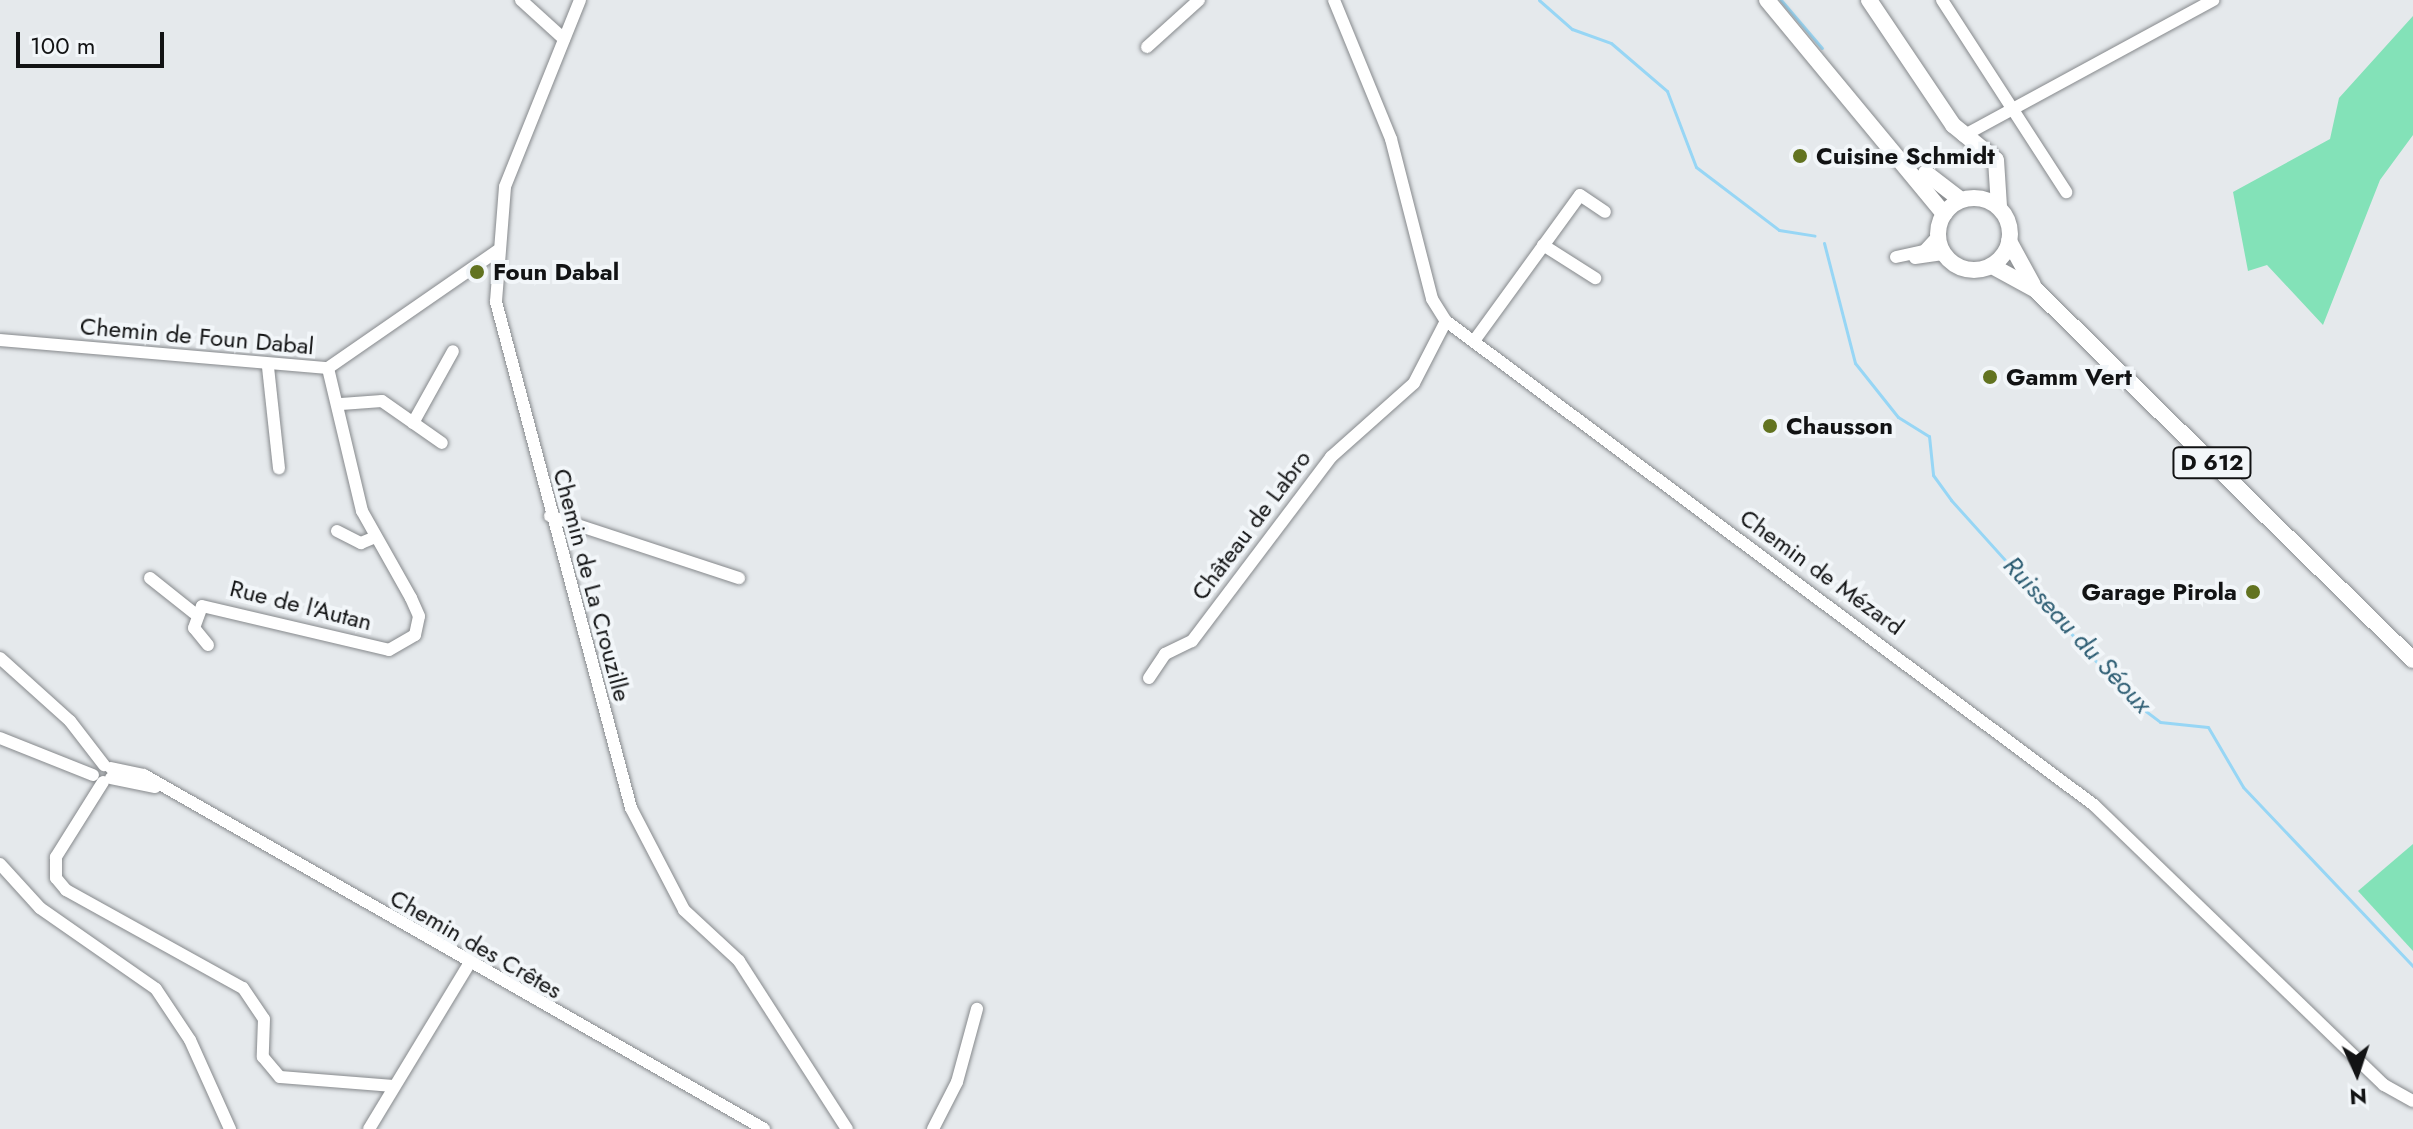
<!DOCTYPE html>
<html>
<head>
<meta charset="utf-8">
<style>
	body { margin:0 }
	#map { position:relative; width:2413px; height:1129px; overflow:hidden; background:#e5e9ec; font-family:Jost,sans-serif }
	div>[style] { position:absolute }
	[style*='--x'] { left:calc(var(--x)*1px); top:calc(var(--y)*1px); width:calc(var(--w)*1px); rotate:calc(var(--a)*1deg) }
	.green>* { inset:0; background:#83e2b8 }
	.stream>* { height:3px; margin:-1.5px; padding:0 1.5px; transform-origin:1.5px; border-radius:1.5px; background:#97d6f5 }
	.roads { filter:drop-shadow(0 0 2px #86898c) drop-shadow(0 0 2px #86898c) }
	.minor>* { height:12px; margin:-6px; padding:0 6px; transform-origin:6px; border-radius:6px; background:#fff }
	.major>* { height:16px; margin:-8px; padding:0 8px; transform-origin:8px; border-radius:8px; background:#fff }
	.major>.ring { margin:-8px; padding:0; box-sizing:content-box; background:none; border:16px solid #fff; border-radius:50% }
	.dots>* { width:22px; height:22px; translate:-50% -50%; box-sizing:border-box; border:4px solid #f2f6f9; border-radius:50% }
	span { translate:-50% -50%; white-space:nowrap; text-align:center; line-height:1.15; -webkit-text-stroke:8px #f2f6f9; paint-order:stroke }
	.shield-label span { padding:2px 6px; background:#f2f6f9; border:2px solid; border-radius:6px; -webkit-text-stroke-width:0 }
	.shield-label { font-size:22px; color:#121314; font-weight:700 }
	.poi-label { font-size:24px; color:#121314; font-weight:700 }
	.left { translate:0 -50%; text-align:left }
	.right { translate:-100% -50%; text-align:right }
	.street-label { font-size:24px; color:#121314 }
	.water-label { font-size:26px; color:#2d5d73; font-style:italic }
	.north { position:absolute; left:2317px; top:1033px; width:80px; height:80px; -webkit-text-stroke:6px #f2f6f9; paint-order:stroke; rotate:177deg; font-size:22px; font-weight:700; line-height:32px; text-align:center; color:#121314 }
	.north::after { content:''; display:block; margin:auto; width:28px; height:36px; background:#121314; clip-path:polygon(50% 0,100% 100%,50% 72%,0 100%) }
	.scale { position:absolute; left:16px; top:32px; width:148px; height:36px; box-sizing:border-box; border:4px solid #121314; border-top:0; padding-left:10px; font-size:24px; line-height:28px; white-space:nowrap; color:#121314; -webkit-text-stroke:6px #f2f6f9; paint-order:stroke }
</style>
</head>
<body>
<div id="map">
	<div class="green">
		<i style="clip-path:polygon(2413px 16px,2413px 135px,2380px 180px,2323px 325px,2267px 265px,2248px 271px,2233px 192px,2330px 139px,2339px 98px)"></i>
		<i style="clip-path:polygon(2413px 844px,2413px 951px,2358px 891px)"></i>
	</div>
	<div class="stream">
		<i style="--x:1539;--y:0;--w:44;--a:41.3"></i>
		<i style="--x:1572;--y:29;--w:41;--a:19.7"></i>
		<i style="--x:1611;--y:43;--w:74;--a:40.6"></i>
		<i style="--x:1667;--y:91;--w:81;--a:69.1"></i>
		<i style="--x:1696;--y:167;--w:104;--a:37.2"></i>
		<i style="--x:1779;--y:230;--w:36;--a:9"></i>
		<i style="--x:1781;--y:0;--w:63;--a:49.5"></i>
		<i style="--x:1824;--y:243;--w:124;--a:75.5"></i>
		<i style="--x:1855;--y:363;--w:69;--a:51.5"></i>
		<i style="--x:1898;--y:417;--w:36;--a:32"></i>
		<i style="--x:1929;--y:436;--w:39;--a:84"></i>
		<i style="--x:1933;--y:475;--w:31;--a:54"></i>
		<i style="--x:1951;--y:500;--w:269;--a:48"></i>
		<i style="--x:2131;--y:700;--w:36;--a:37"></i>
		<i style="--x:2160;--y:722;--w:48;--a:5.9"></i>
		<i style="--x:2208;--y:727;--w:69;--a:59.7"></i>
		<i style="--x:2243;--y:787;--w:247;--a:46.5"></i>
	</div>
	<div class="roads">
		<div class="minor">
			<i style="--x:521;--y:0;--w:58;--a:42.2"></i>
			<i style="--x:580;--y:0;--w:201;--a:111.9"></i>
			<i style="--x:505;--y:187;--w:115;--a:94.5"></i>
			<i style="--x:496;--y:302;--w:524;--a:75.06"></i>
			<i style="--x:631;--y:808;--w:115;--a:62.5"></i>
			<i style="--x:684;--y:910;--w:75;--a:42.8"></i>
			<i style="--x:739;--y:961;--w:200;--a:57.3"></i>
			<i style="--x:1334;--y:0;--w:150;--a:67.7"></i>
			<i style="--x:1391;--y:139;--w:165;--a:75.6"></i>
			<i style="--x:1432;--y:299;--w:26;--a:58"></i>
			<i style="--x:1446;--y:321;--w:809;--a:36.76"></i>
			<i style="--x:2094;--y:805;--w:403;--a:44"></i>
			<i style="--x:2384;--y:1085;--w:33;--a:29"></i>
			<i style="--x:1942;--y:0;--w:229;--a:57.1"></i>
			<i style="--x:1147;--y:47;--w:70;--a:-42.1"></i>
			<i style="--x:1963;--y:136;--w:285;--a:-28.5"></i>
			<i style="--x:1543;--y:245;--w:62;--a:32.4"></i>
			<i style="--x:1896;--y:257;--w:29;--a:-12"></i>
			<i style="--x:1924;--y:251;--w:21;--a:-47"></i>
			<i style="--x:1915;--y:258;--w:28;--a:-8"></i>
			<i style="--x:0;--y:340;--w:329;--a:4.9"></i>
			<i style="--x:328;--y:368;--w:206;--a:-34.7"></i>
			<i style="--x:1474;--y:341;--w:180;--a:-54"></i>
			<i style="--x:1580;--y:195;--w:30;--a:34"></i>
			<i style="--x:268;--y:367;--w:102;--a:83.8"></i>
			<i style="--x:341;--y:404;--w:41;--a:-4.2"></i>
			<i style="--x:382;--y:401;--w:73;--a:35"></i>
			<i style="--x:413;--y:423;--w:82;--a:-60.9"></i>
			<i style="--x:550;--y:516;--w:199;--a:18.2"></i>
			<i style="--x:337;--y:531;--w:27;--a:27"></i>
			<i style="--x:361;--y:543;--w:13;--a:-23"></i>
			<i style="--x:150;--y:578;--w:56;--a:38.5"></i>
			<i style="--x:208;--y:645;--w:22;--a:-129"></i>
			<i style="--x:194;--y:628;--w:23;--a:-70"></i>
			<i style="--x:202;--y:606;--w:192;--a:13.2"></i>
			<i style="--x:389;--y:650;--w:30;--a:-30"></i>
			<i style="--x:415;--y:635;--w:19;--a:-78"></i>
			<i style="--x:419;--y:616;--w:20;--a:-114"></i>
			<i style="--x:411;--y:598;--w:100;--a:-119.4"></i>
			<i style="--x:362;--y:511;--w:147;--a:-103.4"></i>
			<i style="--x:0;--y:658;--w:94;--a:42"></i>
			<i style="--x:70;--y:721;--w:56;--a:52.3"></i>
			<i style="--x:1149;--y:678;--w:29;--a:-56"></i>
			<i style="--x:1165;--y:654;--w:30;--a:-26"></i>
			<i style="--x:1192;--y:641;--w:231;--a:-52.9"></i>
			<i style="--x:1331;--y:457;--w:111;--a:-41.7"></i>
			<i style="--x:1414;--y:383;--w:70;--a:-62.7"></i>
			<i style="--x:0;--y:738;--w:100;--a:21.7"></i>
			<i style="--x:111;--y:768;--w:34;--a:12"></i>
			<i style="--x:144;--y:775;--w:714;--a:29.72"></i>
			<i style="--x:111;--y:778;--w:45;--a:11.6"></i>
			<i style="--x:103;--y:782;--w:89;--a:122.1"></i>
			<i style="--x:56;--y:857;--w:21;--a:90"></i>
			<i style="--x:56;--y:878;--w:16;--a:50"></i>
			<i style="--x:66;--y:890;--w:202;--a:29"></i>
			<i style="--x:243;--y:988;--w:37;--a:56"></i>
			<i style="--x:264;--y:1019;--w:38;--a:92"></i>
			<i style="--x:263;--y:1057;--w:26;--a:50"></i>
			<i style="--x:280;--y:1077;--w:114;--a:4.5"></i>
			<i style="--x:0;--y:864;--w:59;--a:47.7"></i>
			<i style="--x:40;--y:908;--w:141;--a:34.9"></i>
			<i style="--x:156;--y:989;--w:61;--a:56.3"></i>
			<i style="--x:190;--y:1040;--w:98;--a:65.8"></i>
			<i style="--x:369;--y:1129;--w:193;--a:-58.8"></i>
			<i style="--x:933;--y:1129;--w:53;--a:-62.9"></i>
			<i style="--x:957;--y:1082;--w:76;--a:-74.7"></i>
		</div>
		<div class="major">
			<i style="--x:1767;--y:0;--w:278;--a:50.4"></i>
			<i style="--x:1869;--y:0;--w:151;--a:56.1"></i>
			<i style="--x:1953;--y:125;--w:55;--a:39.1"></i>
			<i style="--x:1996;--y:160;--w:47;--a:86.3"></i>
			<i style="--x:1926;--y:173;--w:44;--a:37.6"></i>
			<i class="ring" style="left:1938px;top:198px;width:56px;height:56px"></i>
			<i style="--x:2009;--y:241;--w:50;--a:61.4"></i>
			<i style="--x:1992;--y:266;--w:50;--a:28.6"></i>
			<i style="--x:2036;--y:290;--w:528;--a:44.46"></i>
		</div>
	</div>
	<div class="dots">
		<i style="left:1800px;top:156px;background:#627320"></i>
		<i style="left:477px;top:272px;background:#627320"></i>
		<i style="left:1990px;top:377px;background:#627320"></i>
		<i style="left:1770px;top:426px;background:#627320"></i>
		<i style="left:2253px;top:592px;background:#627320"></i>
	</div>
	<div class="shield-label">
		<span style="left:2212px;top:463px">D 612</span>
	</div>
	<div class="poi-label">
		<span class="left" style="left:1816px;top:156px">Cuisine Schmidt</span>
		<span class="left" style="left:493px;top:272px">Foun Dabal</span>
		<span class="left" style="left:2006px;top:377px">Gamm Vert</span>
		<span class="left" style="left:1786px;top:426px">Chausson</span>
		<span class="right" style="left:2237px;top:592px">Garage Pirola</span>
	</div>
	<div class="street-label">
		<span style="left:197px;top:336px;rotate:5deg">Chemin de Foun Dabal</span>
		<span style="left:1251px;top:525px;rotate:-53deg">Château de Labro</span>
		<span style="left:1822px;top:572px;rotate:36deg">Chemin de Mézard</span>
		<span style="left:592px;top:585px;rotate:75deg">Chemin de La Crouzille</span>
		<span style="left:301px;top:605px;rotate:14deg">Rue de l'Autan</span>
		<span style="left:476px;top:944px;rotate:30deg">Chemin des Crêtes</span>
	</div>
	<div class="water-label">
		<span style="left:2077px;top:635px;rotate:47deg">Ruisseau du Séoux</span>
	</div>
	<div class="north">N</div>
	<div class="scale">100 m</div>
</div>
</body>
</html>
